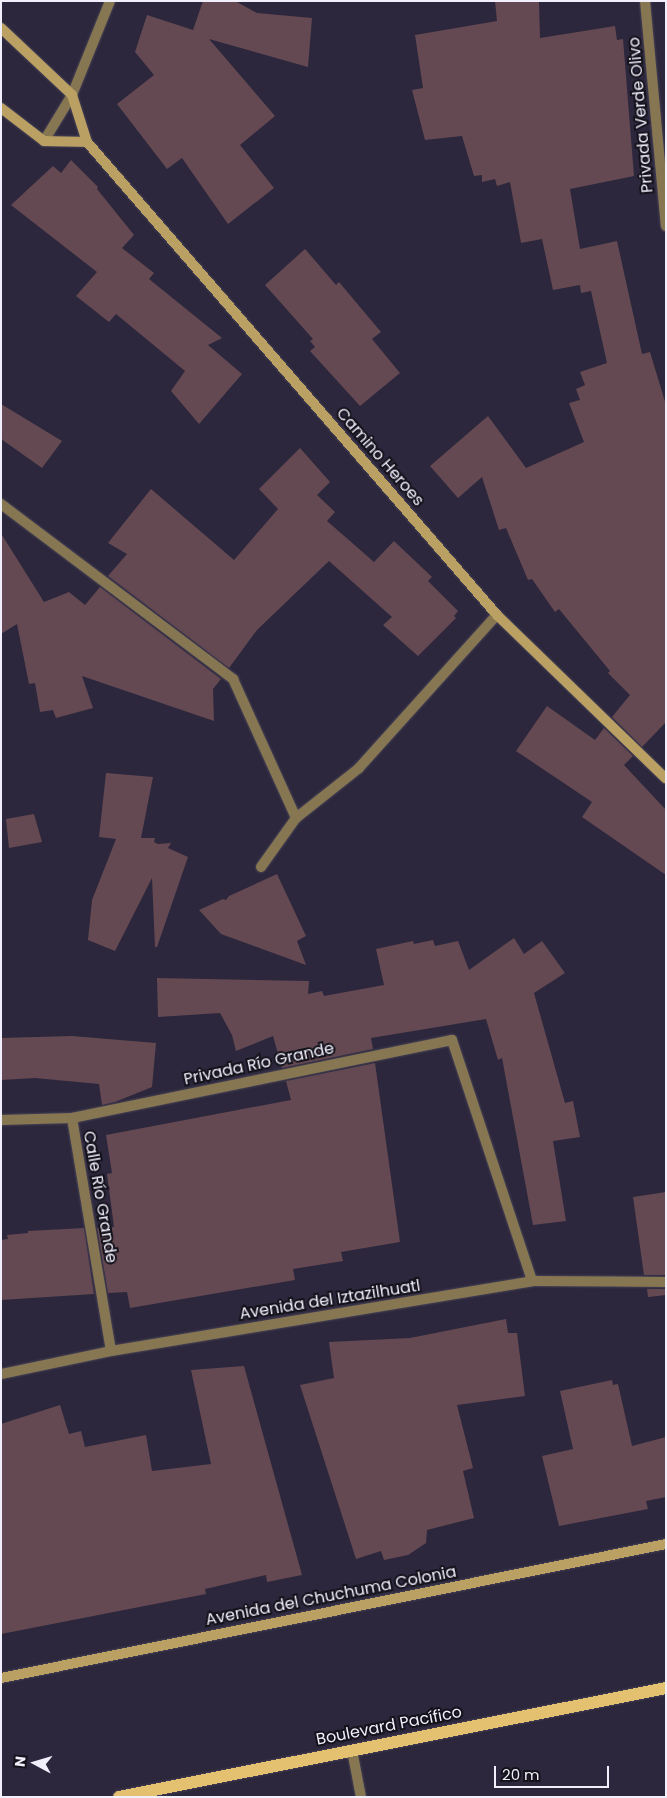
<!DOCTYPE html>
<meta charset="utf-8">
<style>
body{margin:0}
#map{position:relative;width:667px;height:1798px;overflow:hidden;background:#2c273c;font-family:Poppins,sans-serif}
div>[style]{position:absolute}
.building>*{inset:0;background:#644952}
.roads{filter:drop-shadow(0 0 1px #484357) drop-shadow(0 0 1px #484357)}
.lane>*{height:10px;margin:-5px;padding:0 5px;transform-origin:5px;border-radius:5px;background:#867651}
.street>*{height:10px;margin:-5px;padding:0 5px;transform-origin:5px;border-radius:5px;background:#867651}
.secondary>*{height:10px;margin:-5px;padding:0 5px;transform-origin:5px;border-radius:5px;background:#baa063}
.primary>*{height:12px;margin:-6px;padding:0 6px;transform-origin:6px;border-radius:6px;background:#e3c171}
span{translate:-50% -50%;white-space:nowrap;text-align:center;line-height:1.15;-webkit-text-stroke:4px #14121b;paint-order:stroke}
.street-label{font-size:16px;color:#f2effd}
.frame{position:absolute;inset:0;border:2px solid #f2effd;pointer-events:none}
.north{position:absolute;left:10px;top:1738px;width:50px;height:50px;-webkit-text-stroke:4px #14121b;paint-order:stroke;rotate:276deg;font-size:14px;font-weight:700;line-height:20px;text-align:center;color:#f2effd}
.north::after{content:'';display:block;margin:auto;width:18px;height:22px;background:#f2effd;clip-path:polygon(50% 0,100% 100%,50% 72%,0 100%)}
.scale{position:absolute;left:494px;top:1766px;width:115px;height:22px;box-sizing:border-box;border:2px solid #f2effd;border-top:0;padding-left:6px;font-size:15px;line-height:18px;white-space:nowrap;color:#f2effd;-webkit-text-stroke:4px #14121b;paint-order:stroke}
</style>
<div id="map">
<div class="building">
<i style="clip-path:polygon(203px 1px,235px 1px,257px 13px,312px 18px,308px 67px,209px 39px,275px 116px,240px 145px,274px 188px,228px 224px,182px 158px,167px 169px,117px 104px,154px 75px,135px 52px,147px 15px,193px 30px)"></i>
<i style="clip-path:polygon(495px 1px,539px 1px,540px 38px,615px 26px,617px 40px,623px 39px,634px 176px,570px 189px,580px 249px,617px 241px,642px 354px,650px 352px,666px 405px,666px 722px,642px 747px,612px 717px,630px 695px,608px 673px,610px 671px,559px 609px,555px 612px,532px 579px,528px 580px,506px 528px,499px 530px,482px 477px,458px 498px,430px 466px,488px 416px,526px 468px,584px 442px,569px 403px,580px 400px,576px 389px,585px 385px,580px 372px,607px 363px,591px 291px,581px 293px,580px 285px,553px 290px,542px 239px,521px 243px,510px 182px,497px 186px,495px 179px,482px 182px,482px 175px,474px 176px,462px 136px,425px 140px,412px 90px,423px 88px,415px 35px,497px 21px)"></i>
<i style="clip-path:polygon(71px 160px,98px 187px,97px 189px,134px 235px,122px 248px,154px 273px,149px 279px,222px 338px,208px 345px,242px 374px,199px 424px,171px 391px,185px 371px,116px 314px,109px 322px,76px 296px,97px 272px,11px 205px,53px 166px,61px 173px)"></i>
<i style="clip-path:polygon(305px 249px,336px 285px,339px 282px,381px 332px,372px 339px,400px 373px,360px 406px,310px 351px,315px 347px,310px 341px,313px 339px,265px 285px)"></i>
<i style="clip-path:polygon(1px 404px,62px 441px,42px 468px,1px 439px)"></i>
<i style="clip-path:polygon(300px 448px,330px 482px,317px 495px,335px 512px,327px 521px,374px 562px,394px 541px,432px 577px,428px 581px,458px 611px,454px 616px,456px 618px,418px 656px,383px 625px,392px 617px,329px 561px,257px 630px,229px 668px,108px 576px,127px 554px,108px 543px,151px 489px,234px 560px,278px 509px,259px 489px)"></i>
<i style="clip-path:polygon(2px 535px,44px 602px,69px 592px,85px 605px,100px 587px,221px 679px,213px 689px,214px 721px,82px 676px,93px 708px,56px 718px,53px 710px,40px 712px,35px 683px,29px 684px,17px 624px,1px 634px)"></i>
<i style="clip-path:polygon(547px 706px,595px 740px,604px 728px,633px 756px,624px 765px,666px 810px,666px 875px,582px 817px,592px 802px,516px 751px)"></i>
<i style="clip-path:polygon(106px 773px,153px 777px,141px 838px,155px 838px,154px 842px,158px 844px,171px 843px,168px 848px,188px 857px,157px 947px,155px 947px,152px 878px,115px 951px,88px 940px,92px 900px,116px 839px,99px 837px)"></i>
<i style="clip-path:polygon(34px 814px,42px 842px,9px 848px,6px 819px)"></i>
<i style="clip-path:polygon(277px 874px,306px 936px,297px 941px,306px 965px,221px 934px,199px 910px,223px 899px,226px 900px,229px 896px)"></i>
<i style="clip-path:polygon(514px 938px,524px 954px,542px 941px,565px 973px,534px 993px,565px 1103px,573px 1101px,580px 1137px,553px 1141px,566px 1221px,533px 1225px,502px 1058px,498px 1060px,486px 1019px,371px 1038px,373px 1049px,282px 1068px,273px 1036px,236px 1051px,232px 1035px,220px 1013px,158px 1017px,157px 978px,309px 981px,308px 994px,322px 991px,324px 996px,384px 985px,376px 949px,413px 941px,414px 944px,433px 940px,435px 946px,458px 941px,469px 970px)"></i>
<i style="clip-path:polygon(72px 1036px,156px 1043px,152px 1087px,115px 1102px,102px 1105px,99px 1084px,35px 1078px,1px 1080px,1px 1038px)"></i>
<i style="clip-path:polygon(375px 1063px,400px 1242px,341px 1252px,343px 1261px,293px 1269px,295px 1280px,130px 1308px,127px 1292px,108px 1293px,97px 1228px,114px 1227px,107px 1174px,112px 1173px,106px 1135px,291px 1100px,286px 1081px)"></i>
<i style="clip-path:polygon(666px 1192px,666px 1275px,644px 1275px,633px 1197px)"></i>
<i style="clip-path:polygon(84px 1228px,94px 1294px,1px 1300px,1px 1240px,8px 1239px,7px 1235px,28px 1233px,28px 1231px)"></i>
<i style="clip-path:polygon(647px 1289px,666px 1289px,666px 1295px,648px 1297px)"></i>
<i style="clip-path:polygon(506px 1319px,508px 1333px,517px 1333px,525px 1396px,457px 1405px,473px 1468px,463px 1471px,474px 1518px,427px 1530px,426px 1543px,408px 1555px,384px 1560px,381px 1551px,356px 1559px,300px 1385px,334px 1378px,329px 1342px,410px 1338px)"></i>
<i style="clip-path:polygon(244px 1366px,302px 1575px,267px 1582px,266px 1575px,205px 1589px,206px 1594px,1px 1634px,1px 1424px,60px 1405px,69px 1434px,81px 1431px,85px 1447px,146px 1435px,152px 1471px,211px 1464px,191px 1370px)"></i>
<i style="clip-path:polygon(612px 1380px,613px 1385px,618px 1384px,632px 1446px,666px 1437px,666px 1497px,646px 1501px,648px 1509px,559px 1526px,542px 1456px,573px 1449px,560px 1391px)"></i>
</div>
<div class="roads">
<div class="lane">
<i style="left:352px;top:1750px;width:48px;rotate:79.2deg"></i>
</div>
<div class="street">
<i style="left:645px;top:1px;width:226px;rotate:84.7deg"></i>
<i style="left:44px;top:141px;width:54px;rotate:-58.7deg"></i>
<i style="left:72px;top:95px;width:101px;rotate:-68deg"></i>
<i style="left:1px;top:504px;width:291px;rotate:37deg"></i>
<i style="left:233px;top:679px;width:153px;rotate:65.6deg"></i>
<i style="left:261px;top:867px;width:60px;rotate:-54.5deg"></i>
<i style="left:296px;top:818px;width:80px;rotate:-38.4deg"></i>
<i style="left:359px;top:768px;width:206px;rotate:-48deg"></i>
<i style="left:72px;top:1118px;width:236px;rotate:80.5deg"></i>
<i style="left:1px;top:1120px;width:71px;rotate:-1.6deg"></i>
<i style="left:72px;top:1118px;width:388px;rotate:-11.6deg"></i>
<i style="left:452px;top:1040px;width:254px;rotate:71.6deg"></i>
<i style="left:1px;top:1374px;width:112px;rotate:-11.8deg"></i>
<i style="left:111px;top:1351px;width:427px;rotate:-9.4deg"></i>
<i style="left:532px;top:1281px;width:134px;rotate:0.4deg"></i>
</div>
<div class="secondary">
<i style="left:1px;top:28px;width:98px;rotate:43.3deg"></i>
<i style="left:72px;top:95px;width:49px;rotate:72.3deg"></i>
<i style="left:87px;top:142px;width:626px;rotate:49.08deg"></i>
<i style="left:497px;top:615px;width:235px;rotate:44.1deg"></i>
<i style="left:1px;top:108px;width:54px;rotate:37.5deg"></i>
<i style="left:44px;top:141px;width:43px;rotate:1.3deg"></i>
<i style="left:1px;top:1678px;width:678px;rotate:-11.39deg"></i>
</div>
<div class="primary">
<i style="left:119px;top:1797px;width:558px;rotate:-11.27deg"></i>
</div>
</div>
<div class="street-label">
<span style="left:641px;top:115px;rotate:-95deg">Privada Verde Olivo</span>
<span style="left:380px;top:457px;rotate:49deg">Camino Heroes</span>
<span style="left:259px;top:1064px;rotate:-12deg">Privada Río Grande</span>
<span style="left:100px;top:1197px;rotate:80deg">Calle Río Grande</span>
<span style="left:330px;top:1300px;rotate:-9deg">Avenida del Iztazilhuatl</span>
<span style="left:331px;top:1596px;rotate:-11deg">Avenida del Chuchuma Colonia</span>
<span style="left:389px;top:1726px;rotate:-11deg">Boulevard Pacífico</span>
</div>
<div class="frame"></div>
<div class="north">N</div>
<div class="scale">20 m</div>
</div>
